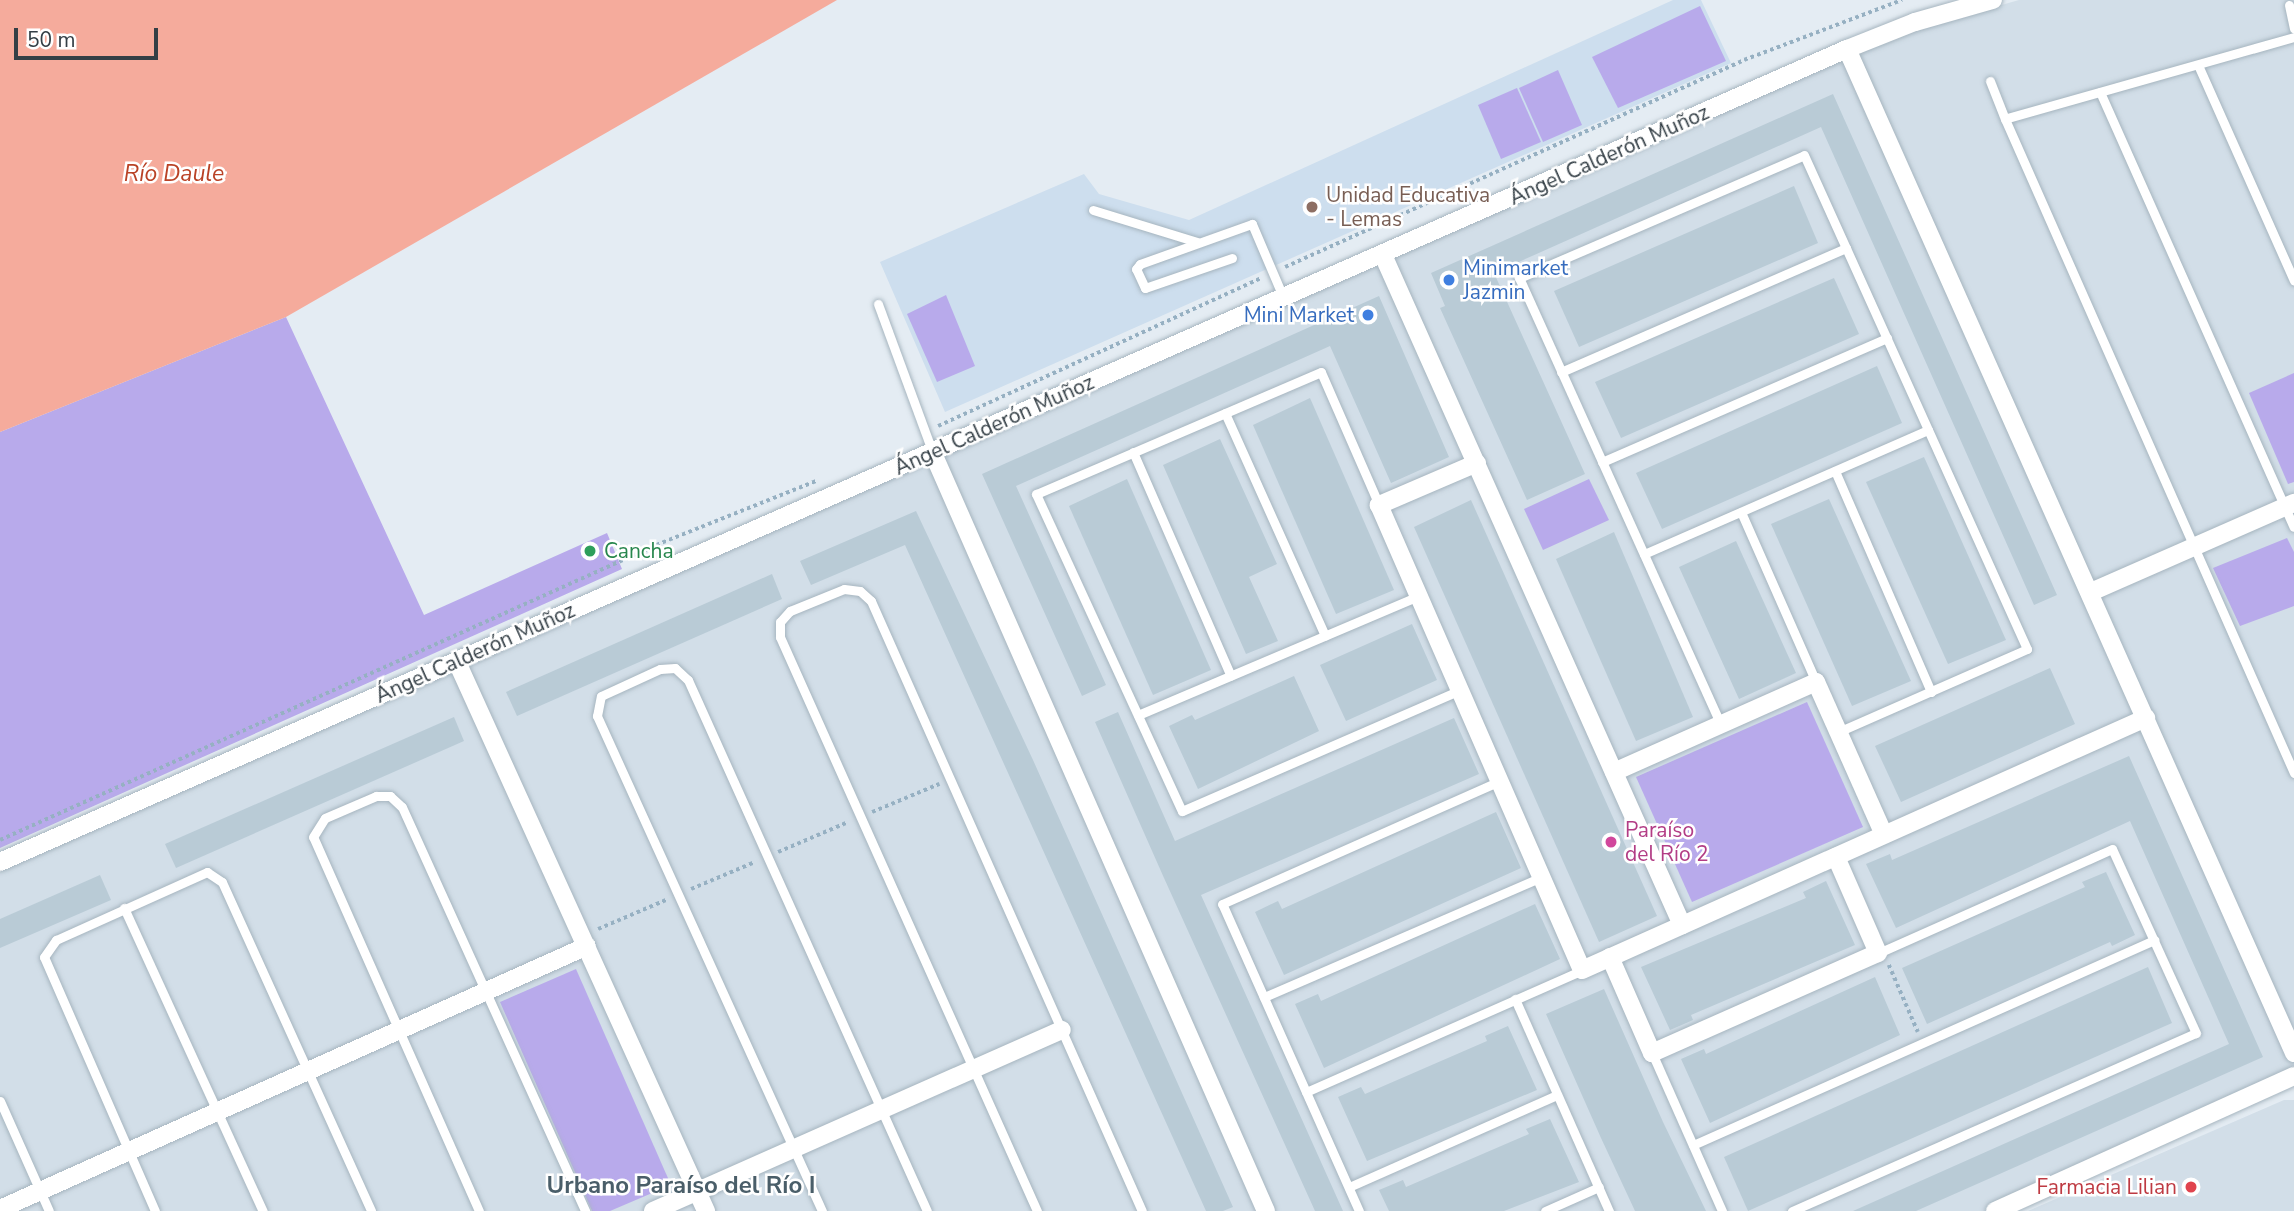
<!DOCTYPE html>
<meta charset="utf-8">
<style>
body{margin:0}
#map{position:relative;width:2294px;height:1211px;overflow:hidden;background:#e4ecf3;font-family:"Nunito Sans",sans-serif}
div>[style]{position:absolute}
.residential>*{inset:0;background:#d2dee8}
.education>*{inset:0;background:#cddeee}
.green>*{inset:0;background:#b8aaeb}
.water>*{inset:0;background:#f5ab9c}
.building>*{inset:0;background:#b9cbd6}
.path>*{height:3.5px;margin-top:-1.75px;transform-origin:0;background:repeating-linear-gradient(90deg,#96b0c2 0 3.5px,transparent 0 7px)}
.roads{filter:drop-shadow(0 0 2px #a6b5bf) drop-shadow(0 0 2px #a6b5bf)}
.lane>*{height:9px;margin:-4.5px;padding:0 4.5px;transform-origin:4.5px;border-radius:4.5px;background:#fff}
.street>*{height:18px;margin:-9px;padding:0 9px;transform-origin:9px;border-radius:9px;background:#fff}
.dots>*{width:19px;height:19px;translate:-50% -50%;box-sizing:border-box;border:4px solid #fff;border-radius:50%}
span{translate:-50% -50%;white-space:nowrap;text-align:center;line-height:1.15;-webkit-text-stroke:5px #fff;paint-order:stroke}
.street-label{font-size:21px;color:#343f46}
.education-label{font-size:21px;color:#785e54}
.left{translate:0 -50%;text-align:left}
.shop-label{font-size:21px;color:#366cbe}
.right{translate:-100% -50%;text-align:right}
.leisure-label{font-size:21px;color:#27864d}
.hotel-label{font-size:21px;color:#b23c85}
.health-label{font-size:21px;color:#be3a42}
.water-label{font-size:23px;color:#b94226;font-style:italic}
.quarter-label{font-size:24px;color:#4a5e69;font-weight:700}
.scale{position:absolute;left:14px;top:28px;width:144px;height:32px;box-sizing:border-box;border:4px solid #343f46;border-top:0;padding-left:9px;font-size:21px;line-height:24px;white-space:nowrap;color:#343f46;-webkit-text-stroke:5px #fff;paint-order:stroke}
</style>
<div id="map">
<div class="residential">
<i style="clip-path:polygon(2019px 0,2294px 0,2294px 1076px,1995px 1211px,0 1211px,0 863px,1847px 49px)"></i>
<i style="clip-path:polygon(2284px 1100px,2294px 1100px,2294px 1211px,2028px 1211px)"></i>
</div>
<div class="education">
<i style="clip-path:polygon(1673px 0,1701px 0,1731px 63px,945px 412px,880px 262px,1084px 174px,1099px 194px,1189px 220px)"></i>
</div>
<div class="green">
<i style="clip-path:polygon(1700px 6px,1726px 61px,1618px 108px,1592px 57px)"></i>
<i style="clip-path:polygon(1558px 70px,1582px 125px,1543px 142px,1519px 88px)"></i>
<i style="clip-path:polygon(1517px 88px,1541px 142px,1501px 159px,1478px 105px)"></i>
<i style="clip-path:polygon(946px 295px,975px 366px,937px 382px,907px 314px)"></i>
<i style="clip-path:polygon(286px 317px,424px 615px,607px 533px,622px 569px,0 848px,0 432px)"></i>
<i style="clip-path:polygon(2294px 373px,2294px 482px,2288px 484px,2249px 393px)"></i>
<i style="clip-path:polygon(1589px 479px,1609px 520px,1543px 550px,1524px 509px)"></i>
<i style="clip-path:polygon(2287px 538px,2294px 552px,2294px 606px,2240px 626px,2213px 568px)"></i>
<i style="clip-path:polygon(1807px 702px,1863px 827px,1692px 902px,1636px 777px)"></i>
<i style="clip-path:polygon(576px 969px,671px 1185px,610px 1211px,592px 1211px,500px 1002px)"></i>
</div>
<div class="water">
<i style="clip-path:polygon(0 0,837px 0,286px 317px,0 432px)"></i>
</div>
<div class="building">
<i style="clip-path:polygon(1833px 94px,2057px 595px,2034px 605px,1821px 127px,1494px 273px,1585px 474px,1527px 500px,1440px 308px,1445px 306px,1431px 273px)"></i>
<i style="clip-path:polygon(1794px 186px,1818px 243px,1579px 347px,1554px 291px)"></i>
<i style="clip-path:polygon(1834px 278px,1859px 334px,1621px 438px,1595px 382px)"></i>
<i style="clip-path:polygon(1379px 296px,1449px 457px,1391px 483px,1330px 346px,1016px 486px,1106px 685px,1082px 696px,982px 474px)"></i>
<i style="clip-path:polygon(1877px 366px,1902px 423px,1662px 529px,1636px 473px)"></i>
<i style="clip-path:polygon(1310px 398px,1394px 590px,1336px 614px,1253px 425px)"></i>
<i style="clip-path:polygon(1220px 439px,1277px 564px,1249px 577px,1278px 641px,1246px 654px,1163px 465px)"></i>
<i style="clip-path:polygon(1924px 457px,2006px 640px,1948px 664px,1866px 482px)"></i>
<i style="clip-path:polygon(1127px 479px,1211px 670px,1153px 695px,1069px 506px)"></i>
<i style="clip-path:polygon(1829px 499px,1911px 681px,1852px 706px,1771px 524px)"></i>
<i style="clip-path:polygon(1471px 500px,1657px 916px,1599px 942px,1414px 527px)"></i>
<i style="clip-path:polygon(916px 511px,1033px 760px,1233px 1207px,1223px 1211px,1206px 1211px,905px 545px,811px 585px,800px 561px)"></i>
<i style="clip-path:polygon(1614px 532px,1693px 717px,1636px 741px,1556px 559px)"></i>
<i style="clip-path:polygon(1736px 541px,1796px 673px,1739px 699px,1679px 567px)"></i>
<i style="clip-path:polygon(772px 574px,782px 599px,517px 716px,506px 692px)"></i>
<i style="clip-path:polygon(1412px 624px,1437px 680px,1346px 721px,1320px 665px)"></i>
<i style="clip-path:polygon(2050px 668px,2075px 724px,1901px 802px,1875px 746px)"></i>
<i style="clip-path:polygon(1294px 676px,1319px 731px,1198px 789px,1169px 726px,1192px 715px,1195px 720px)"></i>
<i style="clip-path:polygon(1118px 712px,1175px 841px,1454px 718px,1479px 774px,1201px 895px,1343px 1211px,1315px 1211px,1164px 878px,1095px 722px)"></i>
<i style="clip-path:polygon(454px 717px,464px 741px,176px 868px,165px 844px)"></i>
<i style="clip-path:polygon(2129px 756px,2263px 1057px,1916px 1211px,1853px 1211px,2229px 1044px,2130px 821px,1896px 928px,1866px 864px,1890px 854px,1892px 860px)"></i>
<i style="clip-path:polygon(1496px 812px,1521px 868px,1284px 975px,1255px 912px,1278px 901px,1282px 909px)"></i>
<i style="clip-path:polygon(2106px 872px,2135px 935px,2112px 946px,2110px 942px,1927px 1024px,1902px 968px,2085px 887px,2082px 882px)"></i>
<i style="clip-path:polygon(100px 875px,111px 900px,0 948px,0 919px)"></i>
<i style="clip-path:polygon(1826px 881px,1855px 945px,1691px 1015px,1693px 1020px,1670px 1030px,1641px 967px,1806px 898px,1803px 892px)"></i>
<i style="clip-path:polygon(1535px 904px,1560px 959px,1324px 1068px,1295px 1004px,1318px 994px,1321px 1001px)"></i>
<i style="clip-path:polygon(2148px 967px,2172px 1023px,1748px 1211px,1724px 1157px)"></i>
<i style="clip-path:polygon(1875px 977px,1900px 1035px,1710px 1123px,1681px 1059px,1704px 1049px,1706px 1054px)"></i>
<i style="clip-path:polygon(1604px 989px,1663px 1122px,1706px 1211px,1635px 1211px,1601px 1138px,1546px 1014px)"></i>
<i style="clip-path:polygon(1508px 1026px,1537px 1090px,1367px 1161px,1338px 1097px,1361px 1087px,1365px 1094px,1487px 1041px,1485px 1036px)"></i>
<i style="clip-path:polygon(1550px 1119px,1579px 1182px,1504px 1211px,1389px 1211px,1379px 1190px,1403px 1180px,1406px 1187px,1529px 1134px,1526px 1129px)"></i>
</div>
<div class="path">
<i style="left:1285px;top:267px;width:504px;rotate:-24.27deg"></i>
<i style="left:1744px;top:60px;width:169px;rotate:-20.8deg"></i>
<i style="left:938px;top:426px;width:356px;rotate:-24.6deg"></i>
<i style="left:872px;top:812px;width:73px;rotate:-22.7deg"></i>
<i style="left:0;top:840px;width:719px;rotate:-24.21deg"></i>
<i style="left:656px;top:545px;width:172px;rotate:-21.8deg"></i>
<i style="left:778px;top:852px;width:76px;rotate:-23.2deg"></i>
<i style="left:691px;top:889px;width:69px;rotate:-22.9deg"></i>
<i style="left:598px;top:929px;width:76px;rotate:-23.2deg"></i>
<i style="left:1889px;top:965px;width:73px;rotate:66.6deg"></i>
</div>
<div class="roads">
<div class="lane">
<i style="left:2289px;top:5px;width:24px;rotate:78deg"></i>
<i style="left:2294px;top:37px;width:300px;rotate:164.2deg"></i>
<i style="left:2005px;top:119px;width:715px;rotate:66.16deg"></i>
<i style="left:2198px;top:65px;width:236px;rotate:66deg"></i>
<i style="left:1990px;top:81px;width:41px;rotate:68.5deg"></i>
<i style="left:2100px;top:92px;width:476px;rotate:66deg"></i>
<i style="left:1093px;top:210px;width:109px;rotate:17.1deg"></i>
<i style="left:1232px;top:258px;width:92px;rotate:161deg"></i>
<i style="left:1145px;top:288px;width:21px;rotate:-115deg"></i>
<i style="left:1136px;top:269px;width:6px;rotate:-51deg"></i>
<i style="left:1140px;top:264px;width:119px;rotate:-19.7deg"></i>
<i style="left:1252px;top:224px;width:82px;rotate:66.9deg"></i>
<i style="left:878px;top:304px;width:157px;rotate:69.8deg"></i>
<i style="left:1561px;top:372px;width:311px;rotate:-23.5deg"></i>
<i style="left:1225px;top:413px;width:244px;rotate:65.8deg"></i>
<i style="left:1133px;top:452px;width:244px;rotate:66.4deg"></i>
<i style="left:1602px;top:462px;width:311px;rotate:-23.5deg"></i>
<i style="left:1835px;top:471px;width:241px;rotate:66.5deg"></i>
<i style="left:1379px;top:505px;width:145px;rotate:-113.6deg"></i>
<i style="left:1321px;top:372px;width:310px;rotate:156.8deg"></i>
<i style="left:1036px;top:494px;width:349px;rotate:65.3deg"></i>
<i style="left:1182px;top:811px;width:303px;rotate:-23.5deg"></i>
<i style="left:1741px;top:512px;width:186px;rotate:66.2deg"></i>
<i style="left:1644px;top:554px;width:310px;rotate:-23.6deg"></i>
<i style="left:1138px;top:715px;width:305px;rotate:-23deg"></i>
<i style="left:1721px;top:725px;width:491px;rotate:-114.3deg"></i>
<i style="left:1519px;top:278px;width:310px;rotate:-23.3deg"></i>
<i style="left:1804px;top:155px;width:542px;rotate:65.7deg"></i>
<i style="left:2027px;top:649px;width:206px;rotate:156.3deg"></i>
<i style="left:124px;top:908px;width:333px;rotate:65.4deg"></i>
<i style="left:1264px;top:997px;width:302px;rotate:-23.4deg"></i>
<i style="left:1515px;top:999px;width:232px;rotate:66.1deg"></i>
<i style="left:1652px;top:1053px;width:173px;rotate:66.1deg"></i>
<i style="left:1306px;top:1092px;width:302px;rotate:-23.8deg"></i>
<i style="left:0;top:1101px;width:120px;rotate:66deg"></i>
<i style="left:1693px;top:1145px;width:505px;rotate:-23.97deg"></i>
<i style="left:1349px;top:1187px;width:227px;rotate:-23.9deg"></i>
<i style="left:155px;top:1211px;width:277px;rotate:-113.6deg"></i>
<i style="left:44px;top:957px;width:21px;rotate:-55deg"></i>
<i style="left:56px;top:940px;width:166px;rotate:-24.2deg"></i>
<i style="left:207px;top:872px;width:18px;rotate:34deg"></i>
<i style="left:222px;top:882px;width:361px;rotate:65.6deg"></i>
<i style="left:479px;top:1211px;width:409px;rotate:-113.9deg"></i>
<i style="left:313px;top:837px;width:22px;rotate:-58deg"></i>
<i style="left:325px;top:818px;width:56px;rotate:-23.3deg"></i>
<i style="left:376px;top:796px;width:14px"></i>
<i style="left:390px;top:796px;width:16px;rotate:43deg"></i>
<i style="left:402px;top:807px;width:444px;rotate:65.6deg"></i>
<i style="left:822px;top:1211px;width:544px;rotate:-114.44deg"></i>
<i style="left:597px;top:716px;width:20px;rotate:-79deg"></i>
<i style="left:601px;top:696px;width:65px;rotate:-24.6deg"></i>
<i style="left:660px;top:669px;width:15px;rotate:-4deg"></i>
<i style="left:675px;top:668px;width:18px;rotate:43deg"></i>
<i style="left:688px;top:680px;width:582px;rotate:65.77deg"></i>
<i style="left:1037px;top:1211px;width:629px;rotate:-114.12deg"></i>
<i style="left:780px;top:637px;width:15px;rotate:-90deg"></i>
<i style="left:780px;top:622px;width:15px;rotate:-48deg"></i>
<i style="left:790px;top:611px;width:58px;rotate:-22.2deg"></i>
<i style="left:844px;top:589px;width:16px;rotate:7deg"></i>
<i style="left:860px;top:591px;width:15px;rotate:42deg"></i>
<i style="left:871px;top:601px;width:667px;rotate:66.05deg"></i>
<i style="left:1359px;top:1211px;width:336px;rotate:-114deg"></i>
<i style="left:1222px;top:904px;width:304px;rotate:-23.9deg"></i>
<i style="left:1545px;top:1211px;width:59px;rotate:-24deg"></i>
<i style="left:1792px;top:1211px;width:441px;rotate:-23.8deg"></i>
<i style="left:2196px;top:1033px;width:202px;rotate:-114.5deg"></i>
<i style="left:2112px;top:849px;width:256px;rotate:156deg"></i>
</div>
<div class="street">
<i style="left:1847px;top:49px;width:1099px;rotate:66deg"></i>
<i style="left:1383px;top:255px;width:734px;rotate:65.95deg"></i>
<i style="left:932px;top:451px;width:830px;rotate:66.28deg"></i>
<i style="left:1477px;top:463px;width:107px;rotate:156.8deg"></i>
<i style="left:1379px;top:505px;width:507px;rotate:66.42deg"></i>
<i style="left:1582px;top:970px;width:618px;rotate:-24.08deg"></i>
<i style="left:2091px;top:592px;width:222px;rotate:-23.7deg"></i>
<i style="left:457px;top:662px;width:603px;rotate:65.6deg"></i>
<i style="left:1614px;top:772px;width:221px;rotate:-24deg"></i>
<i style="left:1816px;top:682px;width:167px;rotate:66deg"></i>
<i style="left:0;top:862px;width:2018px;rotate:-23.76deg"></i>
<i style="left:1847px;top:49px;width:73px;rotate:-21.7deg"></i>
<i style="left:1915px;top:22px;width:81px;rotate:-15.8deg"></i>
<i style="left:1610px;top:957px;width:105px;rotate:66.4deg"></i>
<i style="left:1652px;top:1053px;width:247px;rotate:-23.9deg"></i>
<i style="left:1878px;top:953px;width:105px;rotate:-113.6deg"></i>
<i style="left:0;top:1209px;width:643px;rotate:-24.13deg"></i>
<i style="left:653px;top:1211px;width:447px;rotate:-23.9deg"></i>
<i style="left:1995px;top:1211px;width:328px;rotate:-24.3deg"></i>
</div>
</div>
<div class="dots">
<i style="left:1312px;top:207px;background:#8d6e63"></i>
<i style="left:1449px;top:280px;background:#3f7fe0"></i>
<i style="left:1368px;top:315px;background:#3f7fe0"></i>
<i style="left:590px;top:551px;background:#2e9e5b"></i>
<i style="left:1611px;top:842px;background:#d1479c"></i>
<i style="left:2191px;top:1187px;background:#e0444e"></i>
</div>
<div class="street-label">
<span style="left:1609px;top:155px;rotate:-24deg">Ángel Calderón Muñoz</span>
<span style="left:994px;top:425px;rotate:-24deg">Ángel Calderón Muñoz</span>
<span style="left:475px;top:653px;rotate:-24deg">Ángel Calderón Muñoz</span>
</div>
<div class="education-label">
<span class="left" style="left:1326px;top:207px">Unidad Educativa<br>- Lemas</span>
</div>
<div class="shop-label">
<span class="left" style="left:1463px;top:280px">Minimarket<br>Jazmin</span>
<span class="right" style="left:1354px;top:315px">Mini Market</span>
</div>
<div class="leisure-label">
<span class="left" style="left:604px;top:551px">Cancha</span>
</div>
<div class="hotel-label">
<span class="left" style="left:1625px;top:842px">Paraíso<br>del Río 2</span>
</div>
<div class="health-label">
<span class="right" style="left:2177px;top:1187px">Farmacia Lilian</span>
</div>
<div class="water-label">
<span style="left:174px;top:174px">Río Daule</span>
</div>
<div class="quarter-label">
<span style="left:681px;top:1186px">Urbano Paraíso del Río I</span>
</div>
<div class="scale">50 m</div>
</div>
